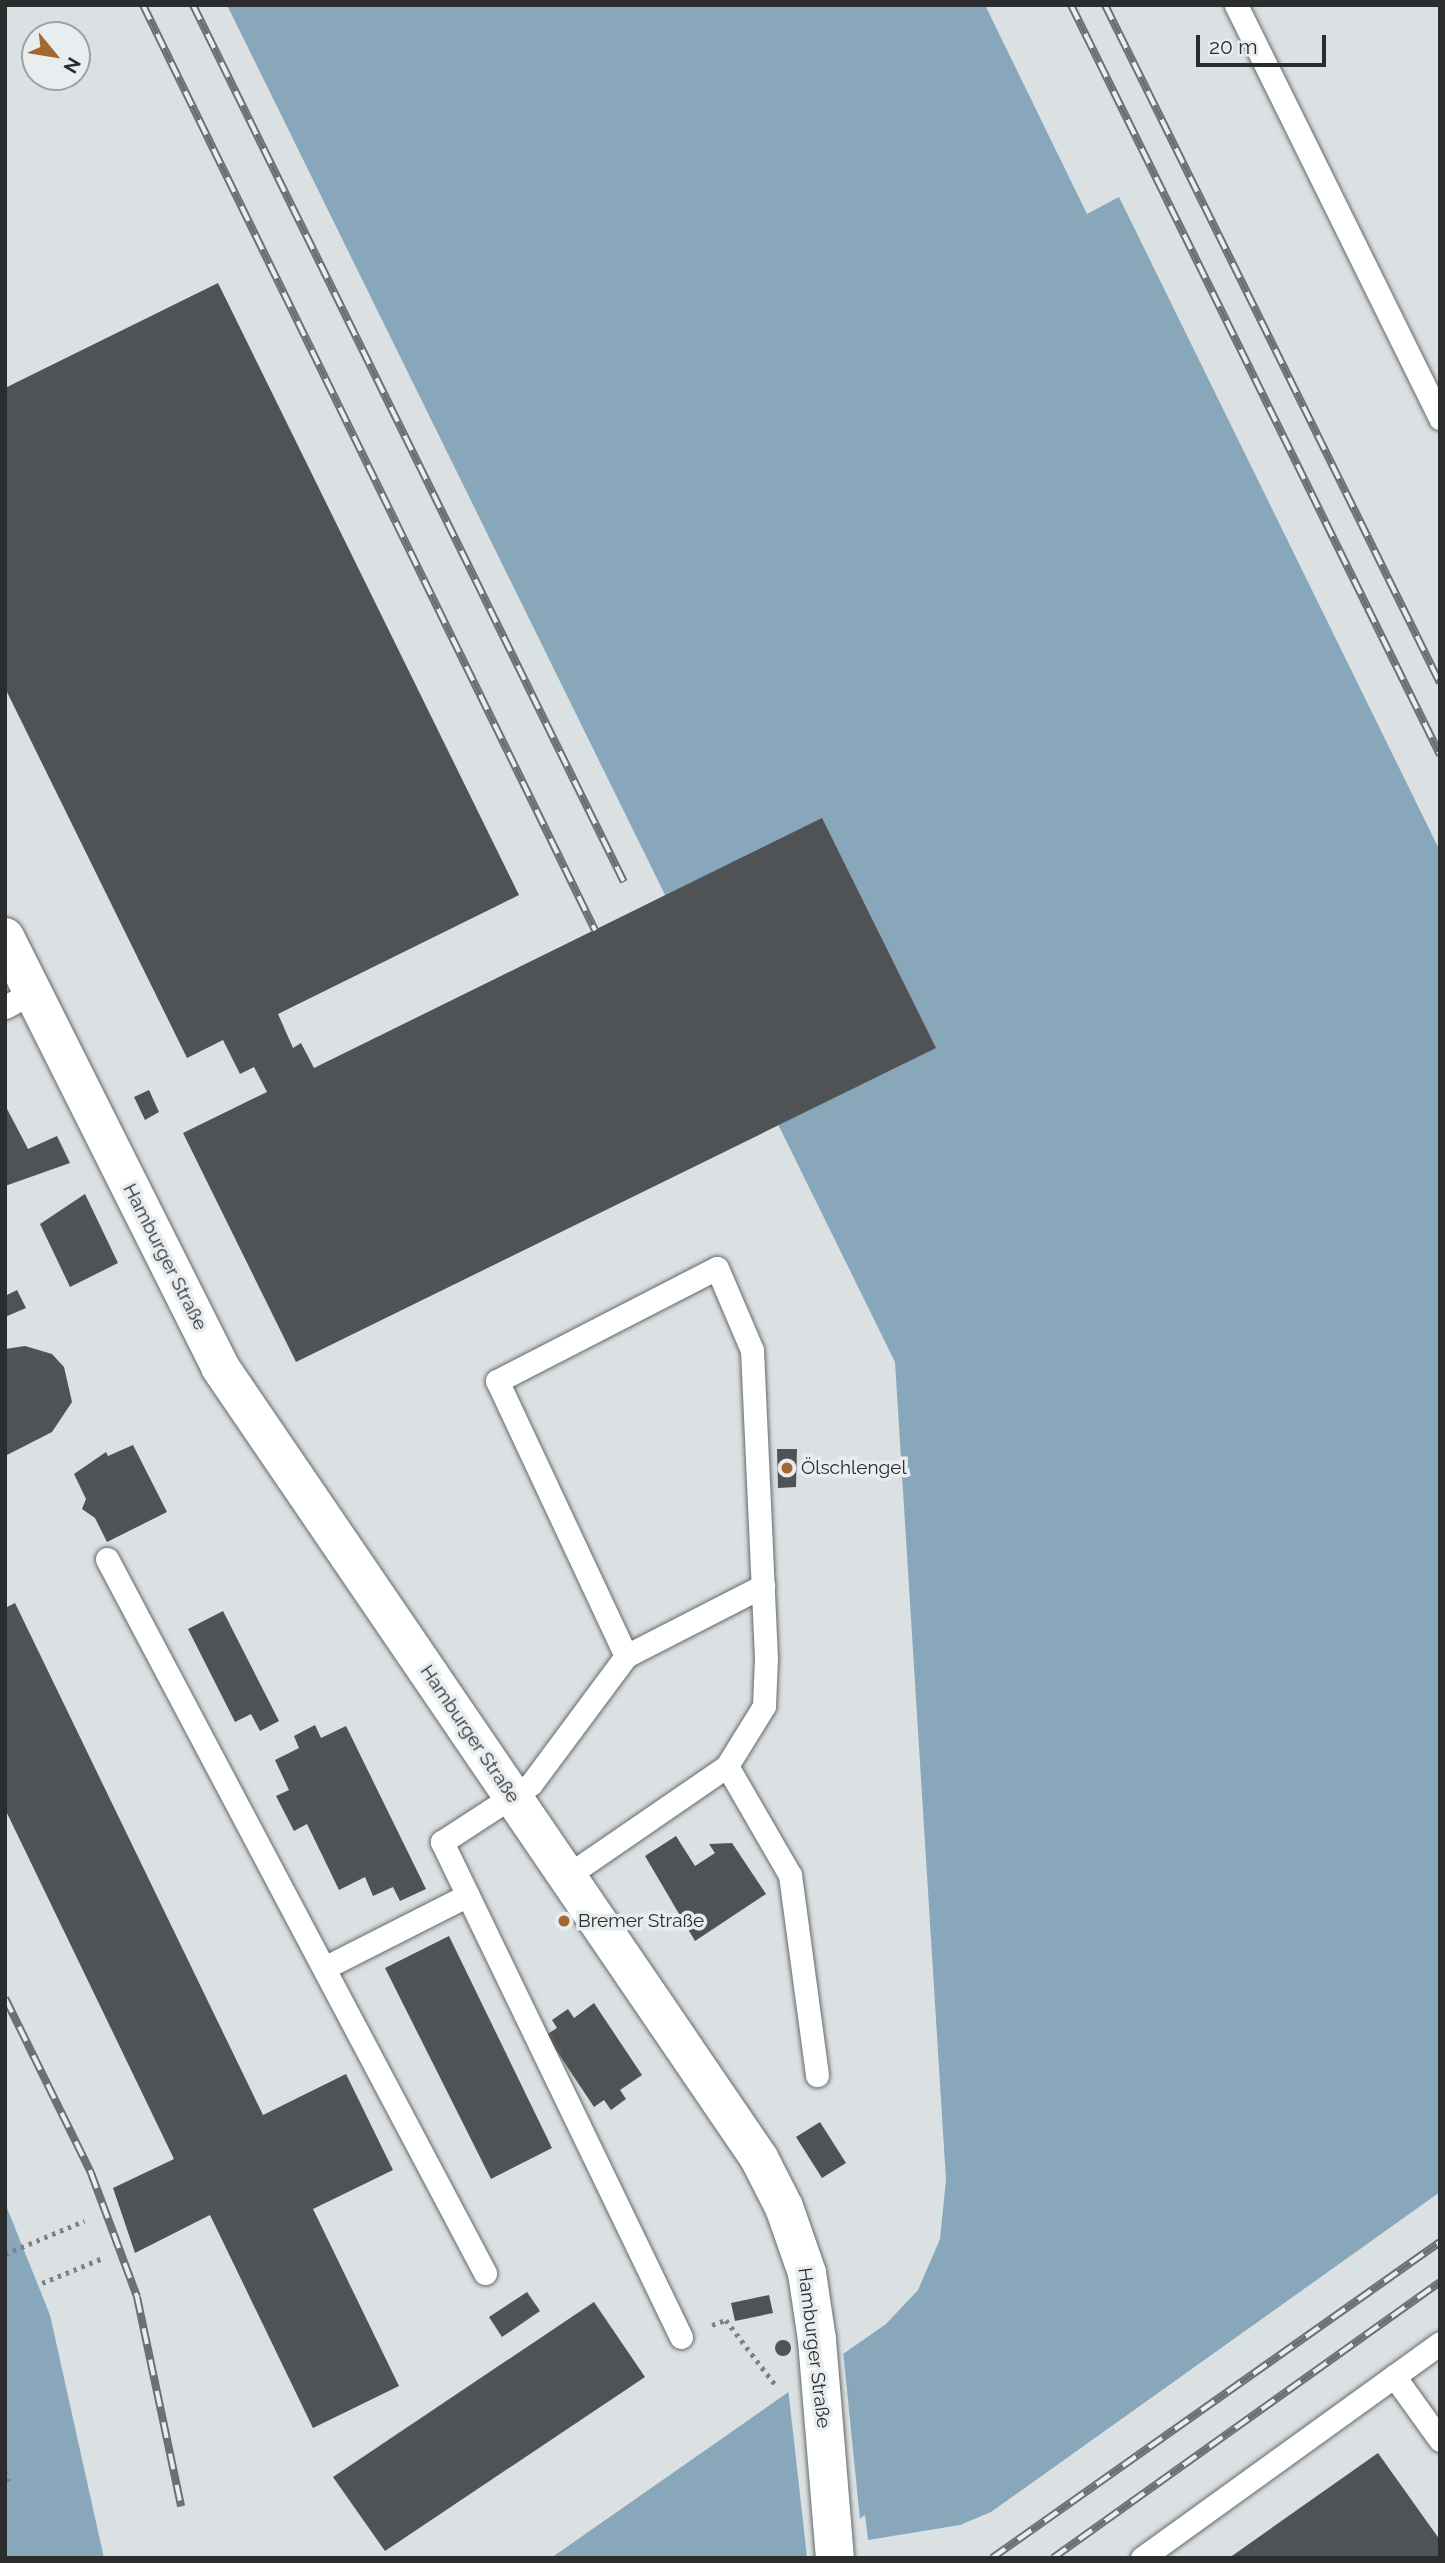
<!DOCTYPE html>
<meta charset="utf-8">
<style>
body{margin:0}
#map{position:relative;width:1445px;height:2563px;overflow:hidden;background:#dbe0e2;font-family:Raleway,sans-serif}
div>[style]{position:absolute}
.water>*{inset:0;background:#88a7bb}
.pier>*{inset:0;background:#dbe0e2}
.building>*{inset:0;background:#505355}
.round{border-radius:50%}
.path>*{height:4.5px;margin-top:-2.25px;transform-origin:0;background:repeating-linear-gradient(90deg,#7e8283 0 3.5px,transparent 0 8.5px)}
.roads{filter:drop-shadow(0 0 2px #65696b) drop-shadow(0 0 2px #65696b)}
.service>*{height:23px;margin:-11.5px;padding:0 11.5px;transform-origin:11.5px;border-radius:11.5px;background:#fff}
.minor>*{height:38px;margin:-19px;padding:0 19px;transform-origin:19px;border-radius:19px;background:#fff}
.rail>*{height:8px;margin-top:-4px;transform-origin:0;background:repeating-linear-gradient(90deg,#e8edf0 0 16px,#6d7072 0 32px);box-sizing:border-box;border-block:2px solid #6d7072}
.dots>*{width:19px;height:19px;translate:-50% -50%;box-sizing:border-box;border:4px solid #e8edf0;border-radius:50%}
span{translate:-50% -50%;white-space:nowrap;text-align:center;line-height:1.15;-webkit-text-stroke:7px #e8edf0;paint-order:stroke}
.street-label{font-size:19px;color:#2a2c2d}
.poi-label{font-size:19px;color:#2a2c2d}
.left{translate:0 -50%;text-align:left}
.frame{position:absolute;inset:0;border:7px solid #2a2c2d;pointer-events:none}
.north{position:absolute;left:21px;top:21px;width:70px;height:70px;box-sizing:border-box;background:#e8edf0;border:2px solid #9ca0a2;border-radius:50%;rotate:120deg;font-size:19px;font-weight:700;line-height:28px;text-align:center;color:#2a2c2d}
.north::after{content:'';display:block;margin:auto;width:24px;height:32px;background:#a66630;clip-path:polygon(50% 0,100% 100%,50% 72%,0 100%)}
.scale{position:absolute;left:1196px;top:35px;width:130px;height:32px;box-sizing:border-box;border:4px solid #2a2c2d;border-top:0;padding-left:9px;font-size:21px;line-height:24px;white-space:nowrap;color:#2a2c2d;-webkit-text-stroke:5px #e8edf0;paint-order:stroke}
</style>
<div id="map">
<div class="water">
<i style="clip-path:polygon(227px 5px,985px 5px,1087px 214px,1119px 197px,1440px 851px,1440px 2192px,991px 2512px,960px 2525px,868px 2540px,865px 2515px,803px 2558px,551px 2558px,886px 2324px,918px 2290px,940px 2239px,946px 2180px,895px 1362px)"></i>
<i style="clip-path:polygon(5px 2203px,50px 2315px,104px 2558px,5px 2558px)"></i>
</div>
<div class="pier">
<i style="clip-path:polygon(843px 2350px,860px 2520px,807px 2557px,788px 2388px)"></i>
</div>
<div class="building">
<i style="clip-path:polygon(218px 283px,519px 895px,278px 1014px,293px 1048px,301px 1043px,314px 1068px,822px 818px,936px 1048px,296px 1362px,183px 1133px,267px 1092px,254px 1067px,240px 1074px,223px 1040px,187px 1058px,5px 688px,5px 388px)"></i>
<i style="clip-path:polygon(149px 1090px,159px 1112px,145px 1120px,134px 1097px)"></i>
<i style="clip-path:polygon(5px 1105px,28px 1149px,57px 1136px,70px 1163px,5px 1186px)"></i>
<i style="clip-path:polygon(85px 1194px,118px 1263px,70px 1287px,40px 1224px)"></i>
<i style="clip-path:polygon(17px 1290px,26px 1308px,5px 1317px,5px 1296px)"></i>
<i style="clip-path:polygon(25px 1346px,52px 1354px,64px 1367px,72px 1402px,52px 1432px,5px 1456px,5px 1349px)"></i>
<i style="clip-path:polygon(133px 1445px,167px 1512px,107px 1542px,95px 1518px,82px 1509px,86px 1499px,74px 1474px,106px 1452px,108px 1456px)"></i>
<i style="clip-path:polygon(777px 1449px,797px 1449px,796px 1487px,778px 1488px)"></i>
<i style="clip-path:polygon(15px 1603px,263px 2115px,346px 2074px,393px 2170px,313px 2209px,399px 2386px,313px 2428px,210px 2215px,135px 2253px,113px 2188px,174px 2159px,5px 1809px,5px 1608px)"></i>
<i style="clip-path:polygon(223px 1611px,279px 1721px,260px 1731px,251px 1714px,235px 1722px,188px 1629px)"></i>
<i style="clip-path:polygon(315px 1725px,321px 1738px,346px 1726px,426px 1889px,400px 1901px,393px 1887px,373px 1896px,365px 1877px,339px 1890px,307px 1824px,294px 1831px,276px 1796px,289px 1790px,275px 1760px,299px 1748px,294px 1736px)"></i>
<i style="clip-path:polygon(676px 1836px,695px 1866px,715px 1853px,709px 1844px,732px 1843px,766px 1894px,695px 1941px,645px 1856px)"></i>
<i style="clip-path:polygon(449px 1936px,552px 2148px,491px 2179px,385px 1968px)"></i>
<i style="clip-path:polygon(594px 2003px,642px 2075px,620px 2090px,626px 2099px,611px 2110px,604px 2100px,594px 2107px,546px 2035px,557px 2028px,552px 2020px,568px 2009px,574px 2018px)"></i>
<i style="clip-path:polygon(820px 2122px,846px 2163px,822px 2178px,796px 2137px)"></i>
<i style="clip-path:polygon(527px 2292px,540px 2311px,502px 2337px,489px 2317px)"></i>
<i style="clip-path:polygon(769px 2295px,773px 2313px,735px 2321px,731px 2303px)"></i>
<i style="clip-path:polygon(594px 2302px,645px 2377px,385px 2551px,333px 2477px)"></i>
<i class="round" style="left:775px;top:2340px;width:16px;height:16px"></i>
<i style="clip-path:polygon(1378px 2453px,1440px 2540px,1440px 2558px,1229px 2558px)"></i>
</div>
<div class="path">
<i style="left:5px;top:2254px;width:86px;rotate:-22.7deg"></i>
<i style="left:42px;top:2283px;width:68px;rotate:-22.4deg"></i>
<i style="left:712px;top:2325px;width:15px;rotate:-20deg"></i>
<i style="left:726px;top:2320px;width:84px;rotate:52.7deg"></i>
<i style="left:5px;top:2471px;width:11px;rotate:68deg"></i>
</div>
<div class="roads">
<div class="service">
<i style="left:1236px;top:5px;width:461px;rotate:63.7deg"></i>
<i style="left:5px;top:1007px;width:32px;rotate:-28deg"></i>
<i style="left:107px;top:1559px;width:808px;rotate:62.1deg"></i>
<i style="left:626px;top:1656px;width:154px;rotate:-27.1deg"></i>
<i style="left:567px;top:1876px;width:194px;rotate:-34.5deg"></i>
<i style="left:727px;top:1766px;width:126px;rotate:60deg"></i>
<i style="left:790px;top:1875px;width:202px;rotate:82.3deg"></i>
<i style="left:324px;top:1968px;width:161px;rotate:-26.9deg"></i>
<i style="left:681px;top:2337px;width:550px;rotate:-115.77deg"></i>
<i style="left:442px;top:1842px;width:106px;rotate:-33.1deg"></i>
<i style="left:531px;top:1784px;width:159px;rotate:-53.4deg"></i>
<i style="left:626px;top:1656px;width:304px;rotate:-115.1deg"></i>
<i style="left:497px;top:1381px;width:247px;rotate:-27.2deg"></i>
<i style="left:717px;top:1268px;width:89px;rotate:66.9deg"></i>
<i style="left:752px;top:1350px;width:308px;rotate:87.4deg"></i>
<i style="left:766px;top:1658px;width:48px;rotate:92.4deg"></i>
<i style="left:764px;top:1706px;width:70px;rotate:121.7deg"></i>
<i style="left:1394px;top:2376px;width:79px;rotate:54.3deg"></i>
<i style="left:1142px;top:2558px;width:367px;rotate:-35.8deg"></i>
</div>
<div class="minor">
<i style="left:5px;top:937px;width:481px;rotate:63.4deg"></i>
<i style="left:220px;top:1367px;width:957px;rotate:55.73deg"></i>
<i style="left:759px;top:2158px;width:55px;rotate:63deg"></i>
<i style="left:784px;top:2207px;width:70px;rotate:70.8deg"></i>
<i style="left:807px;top:2273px;width:68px;rotate:81.5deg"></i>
<i style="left:817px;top:2340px;width:219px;rotate:85.3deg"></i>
</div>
</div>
<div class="rail">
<i style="left:143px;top:5px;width:1030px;rotate:63.96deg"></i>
<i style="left:193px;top:5px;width:977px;rotate:63.83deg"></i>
<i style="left:1071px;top:5px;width:836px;rotate:63.8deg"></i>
<i style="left:1105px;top:5px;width:756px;rotate:63.71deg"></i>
<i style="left:5px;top:1998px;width:195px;rotate:63.8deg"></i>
<i style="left:91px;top:2173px;width:132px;rotate:69.6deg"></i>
<i style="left:137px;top:2297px;width:214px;rotate:78.1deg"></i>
<i style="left:992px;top:2558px;width:548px;rotate:-35.2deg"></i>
<i style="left:1053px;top:2558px;width:475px;rotate:-35.5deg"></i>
</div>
<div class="dots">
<i style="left:787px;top:1468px;background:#a66630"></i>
<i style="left:564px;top:1921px;background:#a66630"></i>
</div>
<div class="street-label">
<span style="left:165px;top:1257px;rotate:63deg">Hamburger Straße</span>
<span style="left:470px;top:1734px;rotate:56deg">Hamburger Straße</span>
<span style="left:814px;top:2348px;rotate:83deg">Hamburger Straße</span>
</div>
<div class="poi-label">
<span class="left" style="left:801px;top:1468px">Ölschlengel</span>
<span class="left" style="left:578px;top:1921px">Bremer Straße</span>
</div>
<div class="frame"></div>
<div class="north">N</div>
<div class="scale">20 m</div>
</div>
